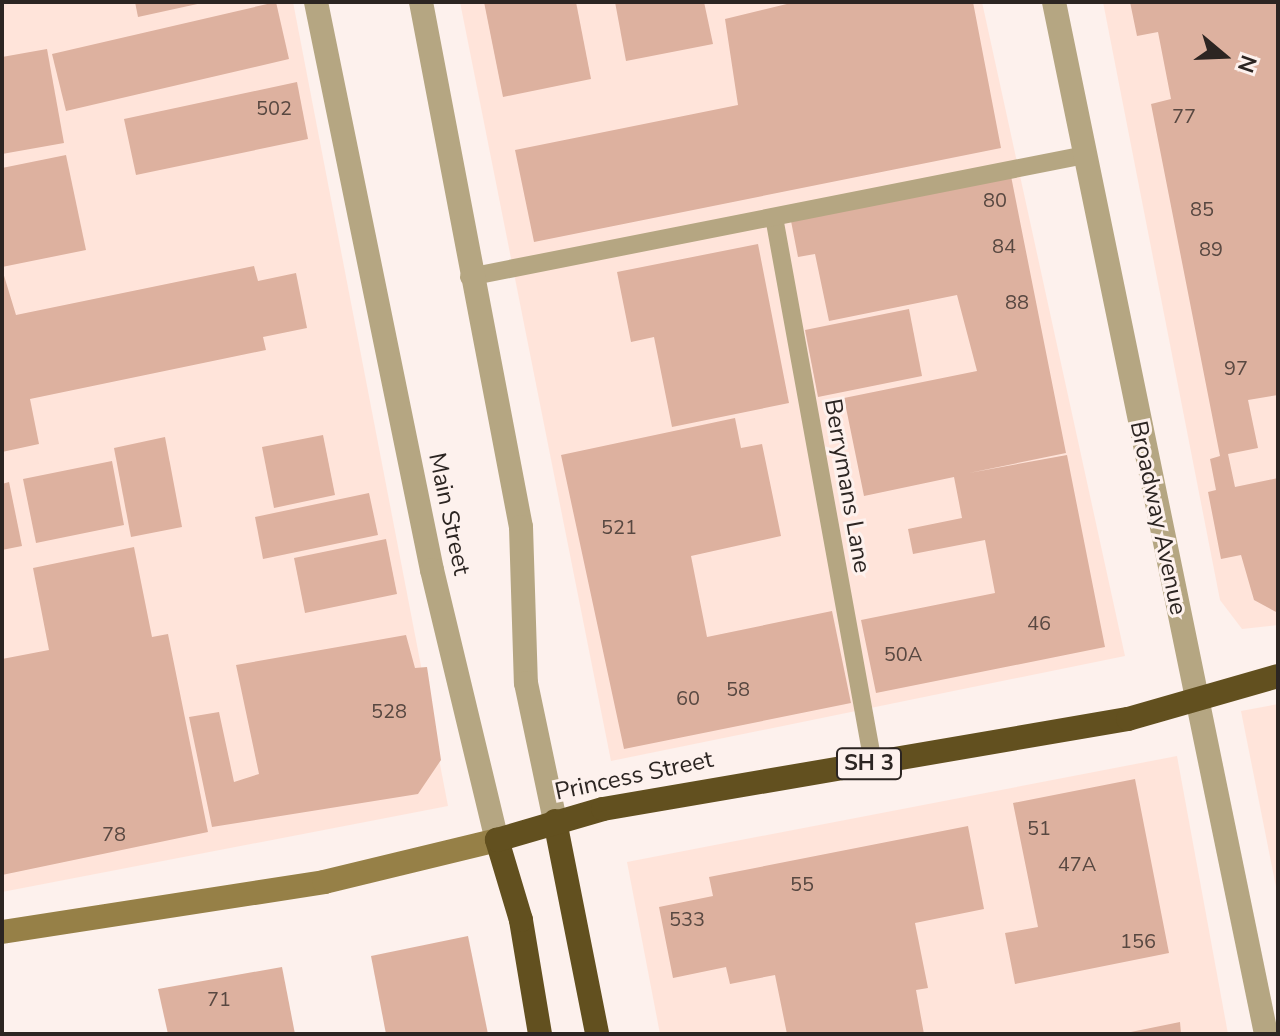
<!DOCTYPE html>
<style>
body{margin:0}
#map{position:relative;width:1280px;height:1036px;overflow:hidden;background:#fdf1ed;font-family:"Nunito Sans",sans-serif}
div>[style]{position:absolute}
.built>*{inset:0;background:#ffe4da}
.building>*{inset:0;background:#ddb19f}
.lane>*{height:18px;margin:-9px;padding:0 9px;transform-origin:9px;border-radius:9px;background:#b5a682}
.street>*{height:24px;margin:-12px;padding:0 12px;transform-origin:12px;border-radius:12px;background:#b5a682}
.secondary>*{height:24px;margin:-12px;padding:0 12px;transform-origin:12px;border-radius:12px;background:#968047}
.highway>*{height:24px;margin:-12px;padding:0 12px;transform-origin:12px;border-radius:12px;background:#62501f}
span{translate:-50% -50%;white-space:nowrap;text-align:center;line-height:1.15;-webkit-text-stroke:6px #fdf1ed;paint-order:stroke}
.number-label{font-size:20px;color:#584841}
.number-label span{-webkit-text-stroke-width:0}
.shield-label span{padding:2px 6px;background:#fdf1ed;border:2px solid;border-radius:6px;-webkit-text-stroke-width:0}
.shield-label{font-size:22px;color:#2c2522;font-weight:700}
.street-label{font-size:24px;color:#2c2522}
.frame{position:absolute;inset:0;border:4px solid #2c2522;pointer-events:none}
.north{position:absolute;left:1184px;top:16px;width:80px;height:80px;-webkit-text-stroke:6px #fdf1ed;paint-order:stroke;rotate:109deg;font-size:22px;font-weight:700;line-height:32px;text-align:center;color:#2c2522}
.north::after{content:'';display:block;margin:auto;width:28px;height:36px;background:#2c2522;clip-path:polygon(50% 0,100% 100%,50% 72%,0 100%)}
</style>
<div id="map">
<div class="built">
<i style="clip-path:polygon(2px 2px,293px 2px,448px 806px,2px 892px)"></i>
<i style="clip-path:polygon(460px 2px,982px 2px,1125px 656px,611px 761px)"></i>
<i style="clip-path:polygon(1103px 2px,1278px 2px,1278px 625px,1242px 629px,1220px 600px)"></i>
<i style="clip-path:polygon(1278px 704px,1278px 897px,1241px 711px)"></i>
<i style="clip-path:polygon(1177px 756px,1228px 1034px,660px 1034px,627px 862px)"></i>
</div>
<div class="building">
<i style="clip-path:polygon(135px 2px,202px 2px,202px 3px,138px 17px)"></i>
<i style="clip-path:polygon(276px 2px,289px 59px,66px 111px,52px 54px)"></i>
<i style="clip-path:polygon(484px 2px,576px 2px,591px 79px,503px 97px)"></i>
<i style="clip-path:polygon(615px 2px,704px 2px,713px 44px,626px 61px)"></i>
<i style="clip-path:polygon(795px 2px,973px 2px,1001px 148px,534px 242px,515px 150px,738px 105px,725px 19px)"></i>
<i style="clip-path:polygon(1130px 2px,1278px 2px,1278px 395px,1248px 400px,1258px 448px,1228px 454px,1235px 487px,1278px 478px,1278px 613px,1254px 600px,1241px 555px,1221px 559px,1208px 492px,1216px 490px,1210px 459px,1220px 456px,1151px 104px,1171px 99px,1158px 32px,1137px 36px)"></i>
<i style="clip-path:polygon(47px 49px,64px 143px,2px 154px,2px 57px)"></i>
<i style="clip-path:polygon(297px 82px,308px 139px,136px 175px,124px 119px)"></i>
<i style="clip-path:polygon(66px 155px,86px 250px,2px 267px,2px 168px)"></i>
<i style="clip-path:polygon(1011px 176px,1066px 453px,969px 473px,1067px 455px,1105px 647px,876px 693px,861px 620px,995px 593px,985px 540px,913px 554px,908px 529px,962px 518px,954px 477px,864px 496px,844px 398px,977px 371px,957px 295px,829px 321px,815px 254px,798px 257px,791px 221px)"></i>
<i style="clip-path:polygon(758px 244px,789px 403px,672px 427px,654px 337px,631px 342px,617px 272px)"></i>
<i style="clip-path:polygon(254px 266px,258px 281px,296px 273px,307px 328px,263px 337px,266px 350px,30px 399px,39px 444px,2px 452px,2px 269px,16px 315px)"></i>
<i style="clip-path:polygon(909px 309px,922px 376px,818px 397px,805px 330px)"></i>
<i style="clip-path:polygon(735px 418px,741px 448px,762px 444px,781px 536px,691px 556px,707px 637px,832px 611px,851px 703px,624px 749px,561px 455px)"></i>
<i style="clip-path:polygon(323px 435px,335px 495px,274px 508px,262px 447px)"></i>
<i style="clip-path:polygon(165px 437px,182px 527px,131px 537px,114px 448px)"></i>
<i style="clip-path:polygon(112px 461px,124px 525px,36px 543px,23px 479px)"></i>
<i style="clip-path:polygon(9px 482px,22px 546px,2px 550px,2px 484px)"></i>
<i style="clip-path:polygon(369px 493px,378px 535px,263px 559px,255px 517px)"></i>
<i style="clip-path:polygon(386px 539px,397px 594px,305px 613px,294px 558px)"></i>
<i style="clip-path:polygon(134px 547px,152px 637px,168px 634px,208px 832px,2px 875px,2px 659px,49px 650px,33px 568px)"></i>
<i style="clip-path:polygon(406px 635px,415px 668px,427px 667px,441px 760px,418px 794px,212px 827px,189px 717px,219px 712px,234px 782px,259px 774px,236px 665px)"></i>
<i style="clip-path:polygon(1135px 779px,1169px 953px,1015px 984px,1005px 933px,1038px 927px,1013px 803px)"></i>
<i style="clip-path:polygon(968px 826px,984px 909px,915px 923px,928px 988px,916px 990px,924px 1034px,787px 1034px,775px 975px,730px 984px,726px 967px,673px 978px,659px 907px,713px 896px,709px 877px)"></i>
<i style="clip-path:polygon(468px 936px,488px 1034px,386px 1034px,371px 956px)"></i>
<i style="clip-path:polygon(282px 967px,295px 1034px,168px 1034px,158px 989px)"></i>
<i style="clip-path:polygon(1180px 1022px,1181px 1034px,1126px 1034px,1126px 1033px)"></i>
</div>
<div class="lane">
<i style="left:774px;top:217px;width:555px;rotate:79.72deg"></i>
<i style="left:469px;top:277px;width:628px;rotate:-11.2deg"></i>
</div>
<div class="street">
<i style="left:316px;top:2px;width:580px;rotate:78.46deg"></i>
<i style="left:432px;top:570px;width:278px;rotate:76.5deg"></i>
<i style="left:421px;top:2px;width:534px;rotate:79.22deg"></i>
<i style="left:521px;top:527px;width:156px;rotate:88.2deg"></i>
<i style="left:526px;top:683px;width:141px;rotate:78.1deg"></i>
<i style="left:1054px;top:2px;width:1054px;rotate:78.39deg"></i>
</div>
<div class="secondary">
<i style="left:2px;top:932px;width:326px;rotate:-8.8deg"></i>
<i style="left:324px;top:882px;width:178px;rotate:-13.6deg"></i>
</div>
<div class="highway">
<i style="left:555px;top:821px;width:217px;rotate:78.8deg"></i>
<i style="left:540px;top:1034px;width:116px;rotate:-99.5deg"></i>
<i style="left:521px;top:920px;width:84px;rotate:-106.7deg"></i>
<i style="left:497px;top:840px;width:110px;rotate:-16.3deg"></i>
<i style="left:603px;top:809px;width:533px;rotate:-9.73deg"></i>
<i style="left:1128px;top:719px;width:156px;rotate:-16deg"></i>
</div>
<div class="number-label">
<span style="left:274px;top:108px">502</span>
<span style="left:1184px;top:116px">77</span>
<span style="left:995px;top:200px">80</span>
<span style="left:1202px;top:209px">85</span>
<span style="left:1004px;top:246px">84</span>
<span style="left:1211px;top:249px">89</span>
<span style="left:1017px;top:302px">88</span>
<span style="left:1236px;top:368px">97</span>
<span style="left:619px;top:527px">521</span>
<span style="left:1039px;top:623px">46</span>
<span style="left:903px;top:654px">50A</span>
<span style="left:738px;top:689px">58</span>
<span style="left:688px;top:698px">60</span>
<span style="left:389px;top:711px">528</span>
<span style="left:1039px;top:828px">51</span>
<span style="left:114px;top:834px">78</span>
<span style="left:1077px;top:864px">47A</span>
<span style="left:802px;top:884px">55</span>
<span style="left:687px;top:919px">533</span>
<span style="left:1138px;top:941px">156</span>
<span style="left:219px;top:999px">71</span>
</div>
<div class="shield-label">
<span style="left:869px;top:764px">SH 3</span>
</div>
<div class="street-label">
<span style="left:847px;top:486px;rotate:80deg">Berrymans Lane</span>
<span style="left:449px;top:514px;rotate:78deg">Main Street</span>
<span style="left:1158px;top:518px;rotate:78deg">Broadway Avenue</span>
<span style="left:634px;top:776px;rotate:-12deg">Princess Street</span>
</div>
<div class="frame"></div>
<div class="north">N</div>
</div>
